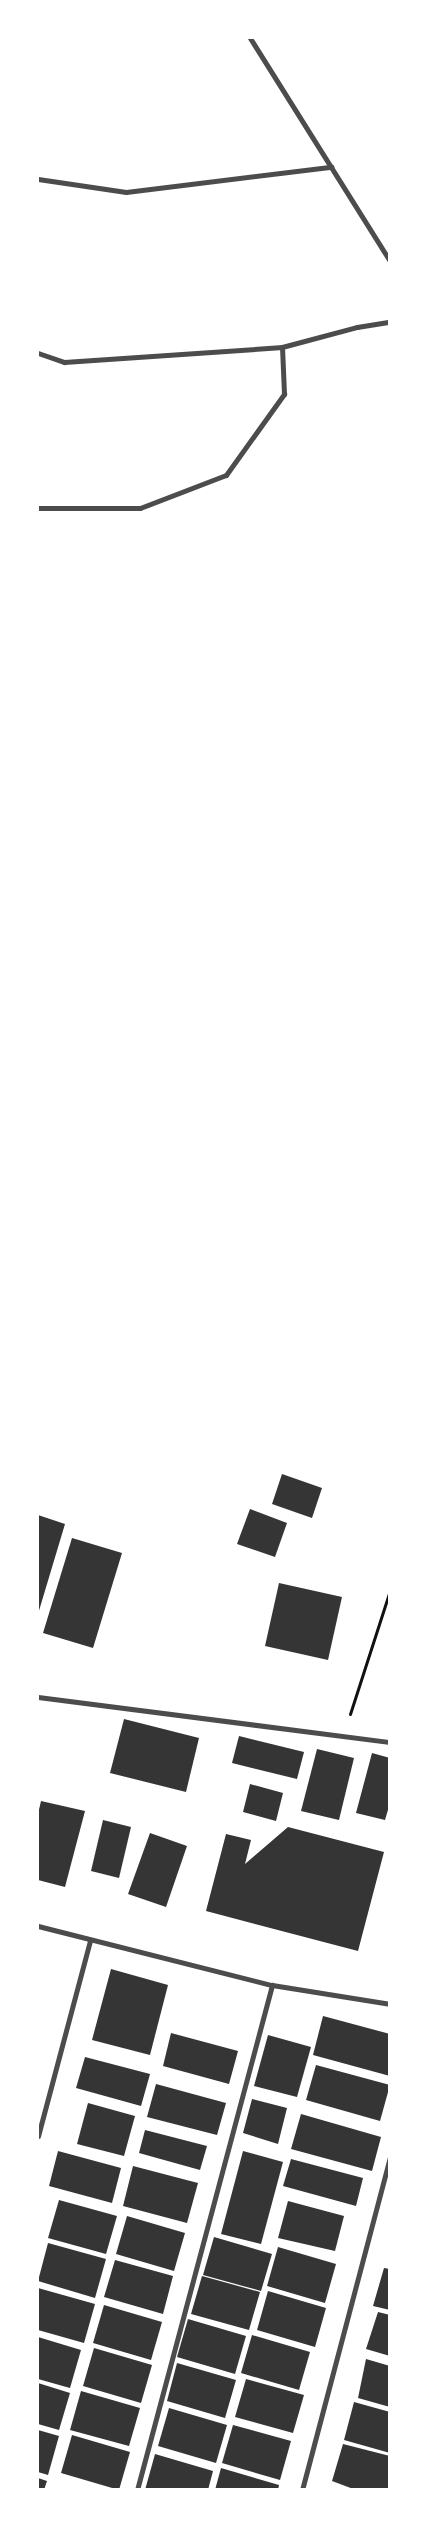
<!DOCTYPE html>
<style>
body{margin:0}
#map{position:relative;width:427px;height:2527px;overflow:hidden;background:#fff;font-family:"Nunito Sans",sans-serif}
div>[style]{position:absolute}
.building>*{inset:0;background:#353535}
.path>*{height:3px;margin:-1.5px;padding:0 1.5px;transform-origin:1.5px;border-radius:1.5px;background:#111}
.minor>*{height:5px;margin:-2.5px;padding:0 2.5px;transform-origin:2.5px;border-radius:2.5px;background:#4c4c4c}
span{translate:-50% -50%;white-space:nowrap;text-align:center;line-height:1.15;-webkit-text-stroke:4px #fff;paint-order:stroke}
.frame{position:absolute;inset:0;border:39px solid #fff;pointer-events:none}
</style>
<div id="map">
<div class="building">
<i style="clip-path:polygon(282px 1474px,322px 1488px,312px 1518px,272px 1504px)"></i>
<i style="clip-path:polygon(250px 1509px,287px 1523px,275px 1557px,237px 1544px)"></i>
<i style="clip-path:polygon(38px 1515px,65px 1524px,38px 1614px)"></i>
<i style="clip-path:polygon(72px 1538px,122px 1553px,93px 1648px,43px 1633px)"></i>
<i style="clip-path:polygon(279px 1583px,342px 1597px,328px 1660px,265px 1646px)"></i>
<i style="clip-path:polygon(124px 1719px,199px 1738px,186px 1792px,110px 1773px)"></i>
<i style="clip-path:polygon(239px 1736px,304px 1752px,297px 1779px,232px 1763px)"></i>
<i style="clip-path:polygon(317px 1749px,354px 1758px,339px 1820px,301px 1811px)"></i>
<i style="clip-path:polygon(372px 1753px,390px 1758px,390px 1803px,385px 1820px,356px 1813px)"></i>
<i style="clip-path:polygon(250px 1784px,283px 1793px,276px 1821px,243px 1812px)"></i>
<i style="clip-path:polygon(41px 1801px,85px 1811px,65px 1887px,38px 1880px,38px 1814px)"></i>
<i style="clip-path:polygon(103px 1820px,131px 1827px,119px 1878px,91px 1871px)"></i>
<i style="clip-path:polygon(288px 1827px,384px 1852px,358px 1951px,206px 1911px,226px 1834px,251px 1840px,245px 1864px)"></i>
<i style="clip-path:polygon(150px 1833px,187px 1846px,166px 1907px,128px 1894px)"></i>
<i style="clip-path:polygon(111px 1969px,168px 1985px,150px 2055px,92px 2040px)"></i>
<i style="clip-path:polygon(323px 2016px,390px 2034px,390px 2076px,313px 2055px)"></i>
<i style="clip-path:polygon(171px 2033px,238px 2051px,229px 2084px,163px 2066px)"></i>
<i style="clip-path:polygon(268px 2035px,311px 2047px,297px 2097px,254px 2086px)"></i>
<i style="clip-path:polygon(85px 2057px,150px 2074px,141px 2106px,76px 2088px)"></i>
<i style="clip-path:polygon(316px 2065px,390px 2085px,380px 2121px,306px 2100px)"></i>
<i style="clip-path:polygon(156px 2084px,226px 2103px,217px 2135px,147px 2117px)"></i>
<i style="clip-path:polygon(252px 2099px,287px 2108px,278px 2144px,243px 2133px)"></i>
<i style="clip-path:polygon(88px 2103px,135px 2116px,124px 2156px,77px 2144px)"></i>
<i style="clip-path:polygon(301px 2114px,381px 2137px,372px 2171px,291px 2149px)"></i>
<i style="clip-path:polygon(145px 2130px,207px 2146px,200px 2170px,139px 2153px)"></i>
<i style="clip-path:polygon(58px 2151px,121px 2168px,112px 2203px,49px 2186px)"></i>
<i style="clip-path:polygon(243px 2151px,283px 2162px,261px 2244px,221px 2234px)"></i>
<i style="clip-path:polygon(291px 2159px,363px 2178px,356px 2206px,283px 2186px)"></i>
<i style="clip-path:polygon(133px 2166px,198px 2183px,187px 2223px,123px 2206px)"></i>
<i style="clip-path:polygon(59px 2200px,117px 2216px,106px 2254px,48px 2238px)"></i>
<i style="clip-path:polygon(288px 2201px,344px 2216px,335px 2251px,278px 2238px)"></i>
<i style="clip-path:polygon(127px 2216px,185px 2233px,174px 2271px,116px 2254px)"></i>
<i style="clip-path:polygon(214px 2237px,272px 2254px,261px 2291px,203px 2275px)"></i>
<i style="clip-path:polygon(48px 2243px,106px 2259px,95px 2298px,38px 2281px)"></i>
<i style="clip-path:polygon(278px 2247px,336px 2264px,325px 2303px,267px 2286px)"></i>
<i style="clip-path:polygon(115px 2260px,173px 2276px,163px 2314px,104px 2297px)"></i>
<i style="clip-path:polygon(384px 2268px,390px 2269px,390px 2310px,373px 2306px)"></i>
<i style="clip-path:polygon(202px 2276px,260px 2292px,249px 2330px,191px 2314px)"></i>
<i style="clip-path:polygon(38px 2288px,95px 2304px,84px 2343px,38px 2330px)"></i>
<i style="clip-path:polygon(268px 2291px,326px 2308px,315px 2347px,257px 2330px)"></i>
<i style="clip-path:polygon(104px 2305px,162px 2322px,151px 2360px,93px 2343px)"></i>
<i style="clip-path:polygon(378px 2312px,390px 2315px,390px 2356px,366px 2349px)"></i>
<i style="clip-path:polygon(188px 2319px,246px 2336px,235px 2374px,177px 2357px)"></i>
<i style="clip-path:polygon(252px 2335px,310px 2352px,299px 2390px,241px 2373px)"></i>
<i style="clip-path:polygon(38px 2337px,81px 2350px,70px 2388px,38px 2379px)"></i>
<i style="clip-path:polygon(94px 2348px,152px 2365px,141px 2403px,83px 2386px)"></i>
<i style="clip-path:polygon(366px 2359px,390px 2366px,390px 2407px,358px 2398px)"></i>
<i style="clip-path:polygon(177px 2363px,236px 2380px,225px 2418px,167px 2401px)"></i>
<i style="clip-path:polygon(246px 2379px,304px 2395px,293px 2433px,235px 2417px)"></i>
<i style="clip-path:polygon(38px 2383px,70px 2393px,59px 2430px,38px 2424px)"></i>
<i style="clip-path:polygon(81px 2391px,140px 2408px,129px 2446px,70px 2430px)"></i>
<i style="clip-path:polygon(354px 2402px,390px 2412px,390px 2453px,344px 2440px)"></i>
<i style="clip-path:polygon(169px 2408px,227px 2425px,216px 2463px,158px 2446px)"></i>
<i style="clip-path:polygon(233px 2425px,291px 2441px,280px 2480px,222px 2463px)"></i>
<i style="clip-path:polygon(38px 2430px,59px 2436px,48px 2475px,38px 2472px)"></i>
<i style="clip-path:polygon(72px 2435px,130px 2452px,119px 2490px,61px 2473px)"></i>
<i style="clip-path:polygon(343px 2444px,390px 2456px,390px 2490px,356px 2490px,332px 2481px)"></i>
<i style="clip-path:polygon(155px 2454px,213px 2471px,208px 2490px,145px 2490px)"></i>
<i style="clip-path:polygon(221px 2468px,279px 2485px,278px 2490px,215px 2490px)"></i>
<i style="clip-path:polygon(38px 2478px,47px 2481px,44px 2490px,38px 2490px)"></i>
</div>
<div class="path">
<i style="left:350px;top:1714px;width:130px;rotate:-72.1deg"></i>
</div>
<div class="minor">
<i style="left:250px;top:38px;width:263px;rotate:57.9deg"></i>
<i style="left:38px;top:179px;width:89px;rotate:8.4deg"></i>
<i style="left:126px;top:192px;width:207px;rotate:-7deg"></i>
<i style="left:38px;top:353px;width:28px;rotate:19deg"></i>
<i style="left:64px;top:362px;width:219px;rotate:-3.9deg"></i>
<i style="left:282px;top:347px;width:78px;rotate:-14.9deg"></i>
<i style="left:357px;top:327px;width:33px;rotate:-9deg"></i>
<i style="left:38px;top:508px;width:102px"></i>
<i style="left:140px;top:508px;width:92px;rotate:-21deg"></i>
<i style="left:226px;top:475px;width:100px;rotate:-54.4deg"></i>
<i style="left:284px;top:394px;width:47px;rotate:-92.4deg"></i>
<i style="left:38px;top:1697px;width:355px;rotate:7.3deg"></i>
<i style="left:38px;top:1926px;width:241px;rotate:14.2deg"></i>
<i style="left:272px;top:1985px;width:120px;rotate:9.1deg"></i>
<i style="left:38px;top:2136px;width:203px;rotate:-75.1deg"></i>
<i style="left:137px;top:2490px;width:523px;rotate:-75.03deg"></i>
<i style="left:302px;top:2490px;width:345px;rotate:-75.2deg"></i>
</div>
<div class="frame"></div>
</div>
